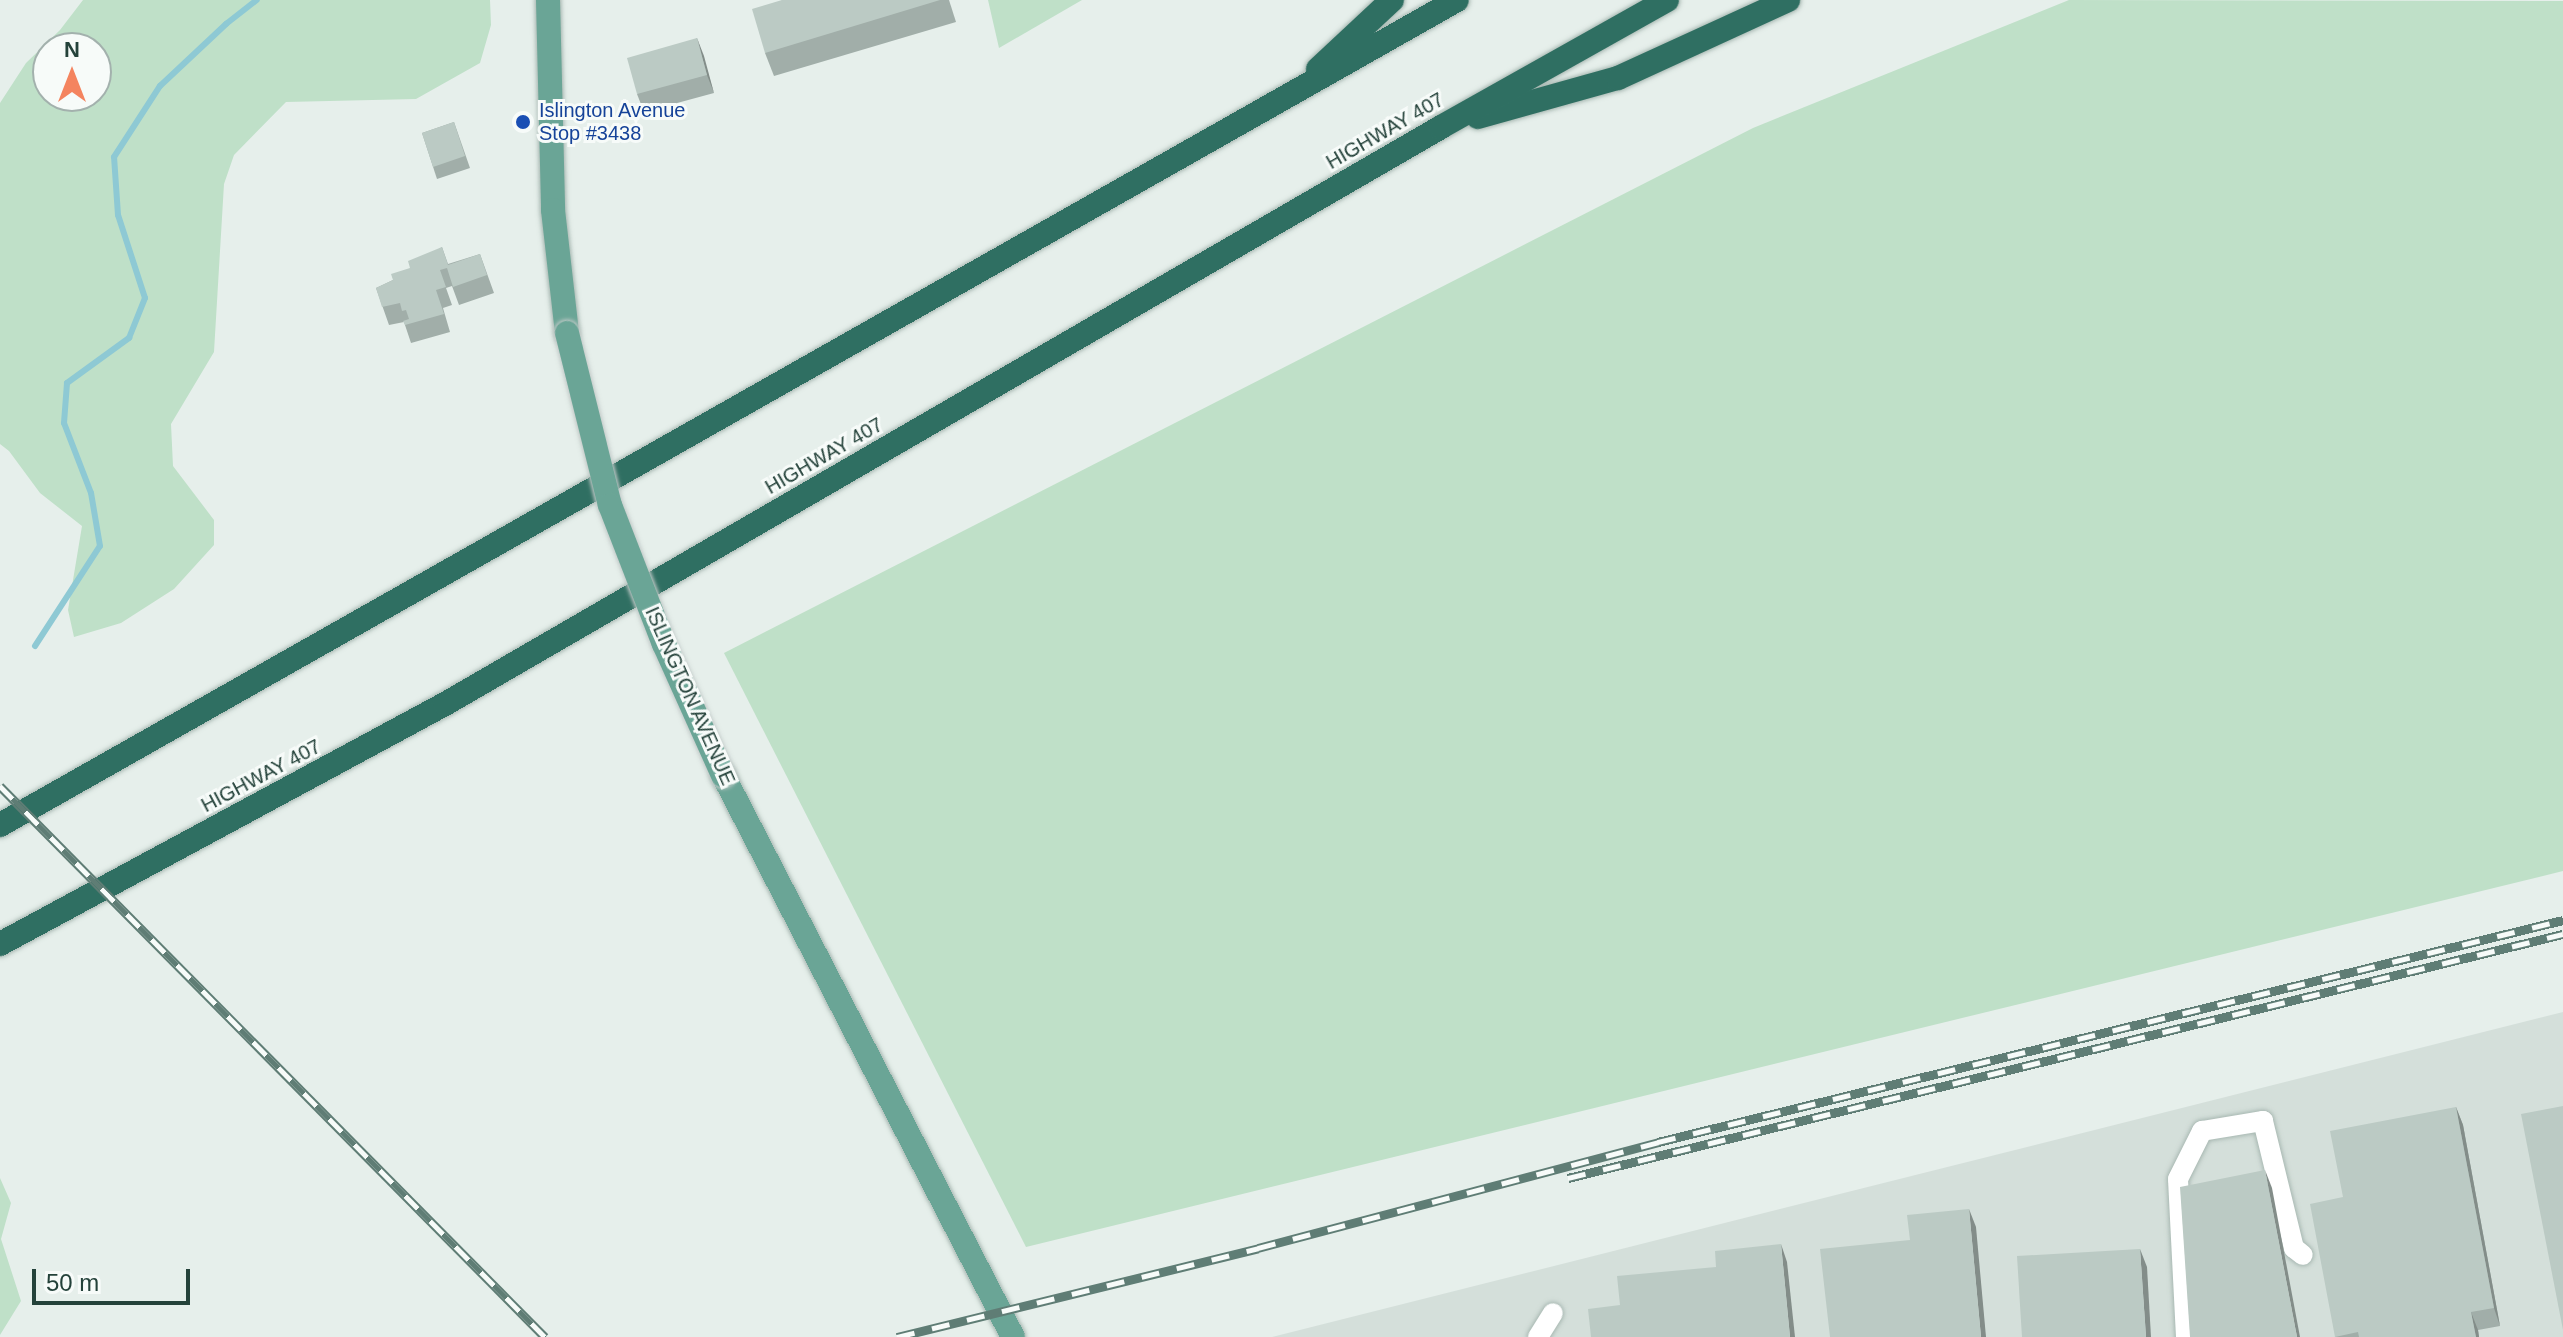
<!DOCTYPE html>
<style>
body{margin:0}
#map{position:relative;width:2563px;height:1337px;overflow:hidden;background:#e6efeb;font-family:Helvetica,sans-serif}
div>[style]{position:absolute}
.built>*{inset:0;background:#d4dfda}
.green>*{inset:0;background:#bfe0c8}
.stream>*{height:6px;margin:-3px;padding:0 3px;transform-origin:3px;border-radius:3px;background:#8ec9d4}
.roads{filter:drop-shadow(0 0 2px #a8b8b2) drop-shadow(0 0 2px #a8b8b2)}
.minor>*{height:20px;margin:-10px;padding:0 10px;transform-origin:10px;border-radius:10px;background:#fff}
.major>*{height:24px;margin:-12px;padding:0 12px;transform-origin:12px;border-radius:12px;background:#6aa596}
.highway>*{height:24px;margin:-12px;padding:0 12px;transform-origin:12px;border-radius:12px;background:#2f6f62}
.rail>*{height:9px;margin-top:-4.5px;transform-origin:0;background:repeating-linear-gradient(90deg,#f7fbf9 0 18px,#5f7d75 0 36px);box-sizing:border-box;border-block:2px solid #5f7d75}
.bridges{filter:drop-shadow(0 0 2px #c2cac8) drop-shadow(0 0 2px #c2cac8)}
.major-bridge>*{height:24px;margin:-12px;padding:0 12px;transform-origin:12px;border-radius:12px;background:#6aa596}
.wall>*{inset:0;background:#a1aea9}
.shaded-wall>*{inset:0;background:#838d89}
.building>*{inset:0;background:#bbcac4}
.dots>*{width:22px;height:22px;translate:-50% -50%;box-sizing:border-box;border:4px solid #f7fbf9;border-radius:50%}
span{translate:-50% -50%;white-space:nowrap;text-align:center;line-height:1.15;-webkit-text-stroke:6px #f7fbf9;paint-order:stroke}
.transit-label{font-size:20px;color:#164399}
.left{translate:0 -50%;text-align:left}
.street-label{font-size:20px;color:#24423a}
.north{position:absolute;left:32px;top:32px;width:80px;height:80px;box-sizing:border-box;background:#f7fbf9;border:2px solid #a3b1ad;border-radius:50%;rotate:0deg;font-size:22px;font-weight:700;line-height:32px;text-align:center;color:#24423a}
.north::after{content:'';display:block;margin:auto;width:28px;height:36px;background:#f4845f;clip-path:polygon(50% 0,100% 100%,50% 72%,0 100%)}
.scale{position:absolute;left:32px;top:1269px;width:158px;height:36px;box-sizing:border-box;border:4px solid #24423a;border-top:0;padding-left:10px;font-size:24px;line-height:28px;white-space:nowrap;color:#24423a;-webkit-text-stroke:6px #f7fbf9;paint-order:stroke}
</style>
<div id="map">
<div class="built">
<i style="clip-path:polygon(2563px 1012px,2563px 1337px,1272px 1337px)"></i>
</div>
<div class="green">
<i style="clip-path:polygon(evenodd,83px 0,490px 0,491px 25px,480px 63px,416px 99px,286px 102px,234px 155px,224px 184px,214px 352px,171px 424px,173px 466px,214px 520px,214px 545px,174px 589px,121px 623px,74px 637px,68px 610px,82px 526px,40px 493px,9px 451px,0 444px,0 103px,26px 63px,60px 30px,83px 0,48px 48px,96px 48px,96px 96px,48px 96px,48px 48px)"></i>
<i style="clip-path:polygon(988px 0,1082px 0,999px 48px)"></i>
<i style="clip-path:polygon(2069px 0,2563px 1px,2563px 871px,1026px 1247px,724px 653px,1753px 128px)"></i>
<i style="clip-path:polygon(0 1178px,11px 1203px,1px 1239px,21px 1301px,0 1335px)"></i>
</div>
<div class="stream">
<i style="left:35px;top:646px;width:119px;rotate:-57deg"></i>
<i style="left:100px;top:546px;width:54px;rotate:-99.6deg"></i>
<i style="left:91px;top:493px;width:75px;rotate:-111.1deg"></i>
<i style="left:64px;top:423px;width:40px;rotate:-85.7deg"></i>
<i style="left:67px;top:383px;width:77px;rotate:-36deg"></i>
<i style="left:129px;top:338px;width:43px;rotate:-68.2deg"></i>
<i style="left:145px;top:298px;width:87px;rotate:-108deg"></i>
<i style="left:118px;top:215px;width:58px;rotate:-93.9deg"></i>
<i style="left:114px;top:157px;width:85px;rotate:-57.1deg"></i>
<i style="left:160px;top:86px;width:91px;rotate:-43.2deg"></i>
<i style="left:226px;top:24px;width:39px;rotate:-38deg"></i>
</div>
<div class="roads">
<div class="minor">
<i style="left:1538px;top:1337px;width:28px;rotate:-58deg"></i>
<i style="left:2186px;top:1337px;width:158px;rotate:-92.9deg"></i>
<i style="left:2178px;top:1179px;width:54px;rotate:-63.4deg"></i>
<i style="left:2202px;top:1131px;width:62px;rotate:-9.3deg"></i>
<i style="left:2263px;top:1121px;width:131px;rotate:76.3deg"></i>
<i style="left:2294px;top:1248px;width:11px;rotate:38deg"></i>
</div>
<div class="major">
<i style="left:548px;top:0;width:210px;rotate:88.6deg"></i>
<i style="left:553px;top:210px;width:124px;rotate:83.5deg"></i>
<i style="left:723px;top:775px;width:632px;rotate:62.71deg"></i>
</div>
<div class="highway">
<i style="left:1318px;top:69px;width:101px;rotate:-43deg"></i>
<i style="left:1478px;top:117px;width:145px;rotate:-15.6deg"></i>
<i style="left:1618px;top:78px;width:187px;rotate:-24.6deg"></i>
<i style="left:0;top:825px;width:1674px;rotate:-29.52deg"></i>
<i style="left:0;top:944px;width:506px;rotate:-28.34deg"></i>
<i style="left:445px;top:704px;width:1151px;rotate:-30.08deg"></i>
<i style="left:1441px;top:127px;width:259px;rotate:-29.3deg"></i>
</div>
</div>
<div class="rail">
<i style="left:0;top:786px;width:775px;rotate:45.31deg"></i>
<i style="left:1568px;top:1178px;width:1024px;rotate:-13.78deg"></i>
<i style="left:897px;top:1337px;width:372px;rotate:-13.8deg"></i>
<i style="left:1258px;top:1248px;width:414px;rotate:-14.8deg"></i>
<i style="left:1658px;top:1142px;width:932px;rotate:-13.78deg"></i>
</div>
<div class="bridges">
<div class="major-bridge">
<i style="left:567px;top:333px;width:177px;rotate:76deg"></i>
<i style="left:610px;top:505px;width:149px;rotate:68.8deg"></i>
<i style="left:664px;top:644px;width:144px;rotate:65.8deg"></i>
</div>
</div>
<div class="wall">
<i style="clip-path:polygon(782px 0,949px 0,956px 22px,774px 76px,765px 53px)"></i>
<i style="clip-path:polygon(697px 38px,714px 93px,644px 112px,637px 94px)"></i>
<i style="clip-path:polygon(454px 122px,470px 168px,437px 179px,422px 133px)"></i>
<i style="clip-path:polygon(442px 247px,448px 264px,480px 254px,494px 293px,459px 305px,452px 286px,446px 288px,452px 305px,443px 308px,450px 332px,411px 343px,404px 322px,389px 325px,376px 288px,393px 280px)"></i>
<i style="clip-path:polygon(2456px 1107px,2463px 1125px,2500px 1326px,2478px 1330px,2479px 1337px,2335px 1337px,2343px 1197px)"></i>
</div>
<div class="shaded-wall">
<i style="clip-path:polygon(697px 38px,704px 56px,714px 93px,707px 75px)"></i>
<i style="clip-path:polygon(2456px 1107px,2463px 1125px,2500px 1326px,2494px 1308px)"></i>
<i style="clip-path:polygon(2265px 1170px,2272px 1188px,2300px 1337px,2297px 1337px)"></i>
<i style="clip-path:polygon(1969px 1209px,1976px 1227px,1986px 1337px,1981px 1337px)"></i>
<i style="clip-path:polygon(1781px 1244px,1787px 1262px,1795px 1337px,1790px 1337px)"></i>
<i style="clip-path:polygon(2140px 1249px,2147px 1267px,2151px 1337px,2146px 1337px)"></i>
<i style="clip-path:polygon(2471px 1312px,2478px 1330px,2479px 1337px,2476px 1337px)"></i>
</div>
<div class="building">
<i style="clip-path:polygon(782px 0,940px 0,765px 53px,752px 9px)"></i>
<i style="clip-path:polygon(697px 38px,707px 75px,637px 94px,627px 58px)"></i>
<i style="clip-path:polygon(454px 122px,465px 156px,433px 167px,422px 133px)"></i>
<i style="clip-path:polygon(442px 247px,448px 265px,480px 254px,487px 275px,453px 287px,447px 268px,440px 270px,446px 287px,436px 290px,444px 314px,405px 325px,403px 321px,409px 319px,406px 310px,402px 311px,400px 303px,382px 307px,376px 288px,393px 280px,391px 274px,410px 268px,408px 261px)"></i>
<i style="clip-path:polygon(2563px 1106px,2563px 1330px,2521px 1114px)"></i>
<i style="clip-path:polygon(2456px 1107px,2494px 1308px,2471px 1312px,2476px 1337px,2359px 1337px,2358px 1332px,2335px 1337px,2310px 1204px,2343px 1197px,2330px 1131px)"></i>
<i style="clip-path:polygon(2265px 1170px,2297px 1337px,2190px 1337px,2180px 1187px)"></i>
<i style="clip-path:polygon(1969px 1209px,1981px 1337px,1830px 1337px,1820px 1249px,1910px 1240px,1907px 1215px)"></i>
<i style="clip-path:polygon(1781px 1244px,1790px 1337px,1591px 1337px,1588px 1309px,1620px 1305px,1617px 1276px,1716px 1267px,1715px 1251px)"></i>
<i style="clip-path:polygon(2140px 1249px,2146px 1337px,2022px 1337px,2017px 1256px)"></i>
</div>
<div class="dots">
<i style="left:523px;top:122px;background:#1a4fb4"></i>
</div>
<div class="transit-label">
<span class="left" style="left:539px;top:122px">Islington Avenue<br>Stop #3438</span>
</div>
<div class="street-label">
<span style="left:1385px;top:131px;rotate:-30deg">HIGHWAY 407</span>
<span style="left:824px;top:456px;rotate:-30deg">HIGHWAY 407</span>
<span style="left:690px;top:696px;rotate:66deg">ISLINGTON AVENUE</span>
<span style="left:261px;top:776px;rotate:-28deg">HIGHWAY 407</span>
</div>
<div class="north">N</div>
<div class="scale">50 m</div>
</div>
